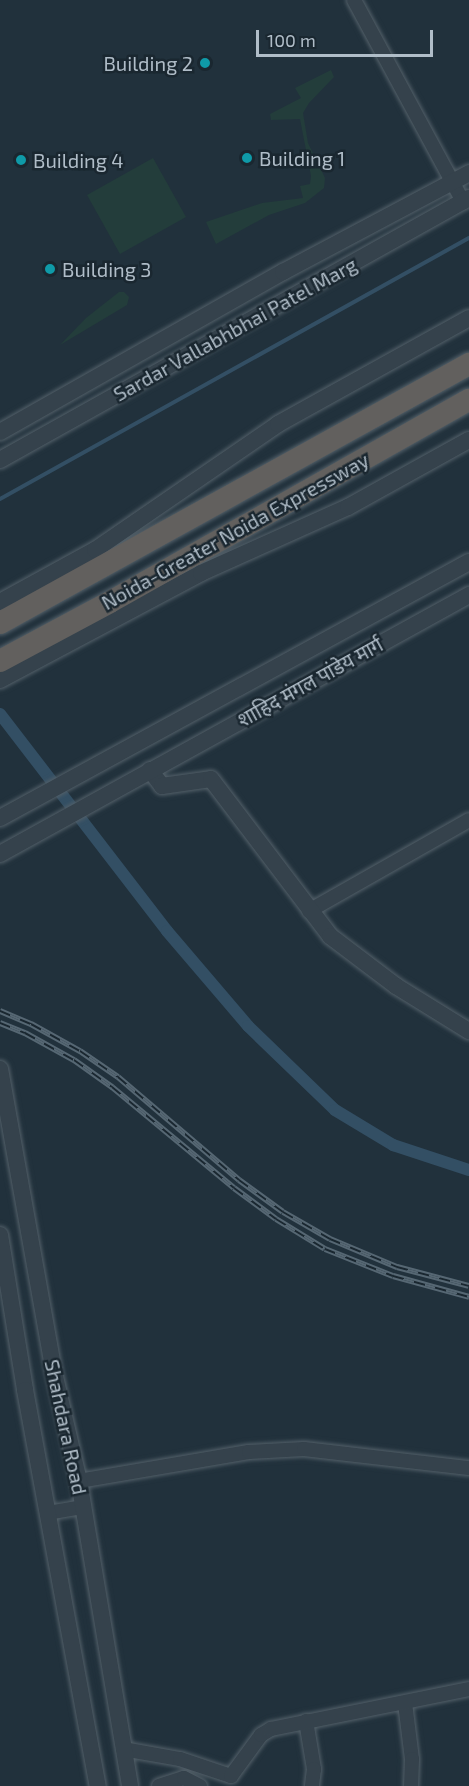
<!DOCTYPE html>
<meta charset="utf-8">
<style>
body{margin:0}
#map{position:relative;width:469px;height:1786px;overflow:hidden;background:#21313c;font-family:"Exo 2","Noto Sans Devanagari",sans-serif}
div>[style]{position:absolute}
.green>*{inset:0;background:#233d3b}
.stream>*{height:4px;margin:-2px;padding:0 2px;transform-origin:2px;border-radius:2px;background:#334f64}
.canal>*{height:12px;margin:-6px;padding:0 6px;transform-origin:6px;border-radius:6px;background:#334f64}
.roads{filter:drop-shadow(0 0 2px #536069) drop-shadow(0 0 2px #536069)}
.minor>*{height:14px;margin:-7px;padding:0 7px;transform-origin:7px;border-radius:7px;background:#35424c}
.tertiary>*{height:16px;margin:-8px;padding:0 8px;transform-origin:8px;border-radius:8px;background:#35424c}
.trunk>*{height:22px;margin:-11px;padding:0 11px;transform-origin:11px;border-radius:11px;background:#62605e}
.rail>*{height:6px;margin-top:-3px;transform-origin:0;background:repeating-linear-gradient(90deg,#1a2730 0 11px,#566773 0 22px);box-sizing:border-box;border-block:2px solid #566773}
.dots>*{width:16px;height:16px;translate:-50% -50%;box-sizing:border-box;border:3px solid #1a2730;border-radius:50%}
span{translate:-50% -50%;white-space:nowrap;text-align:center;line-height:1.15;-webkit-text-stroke:5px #1a2730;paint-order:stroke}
.poi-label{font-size:20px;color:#b0bdc8}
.right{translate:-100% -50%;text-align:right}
.left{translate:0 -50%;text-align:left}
.street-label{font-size:20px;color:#b0bdc8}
.scale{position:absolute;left:256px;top:30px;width:177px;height:27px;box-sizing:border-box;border:3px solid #b0bdc8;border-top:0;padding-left:8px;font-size:18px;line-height:21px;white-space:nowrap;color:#b0bdc8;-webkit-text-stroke:4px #1a2730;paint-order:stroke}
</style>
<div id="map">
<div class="green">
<i style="clip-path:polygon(331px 70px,334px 77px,309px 103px,303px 113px,308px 143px,325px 178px,324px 188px,305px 203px,269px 215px,216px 244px,206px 222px,262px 203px,303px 198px,300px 186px,310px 184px,311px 176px,300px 119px,271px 120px,270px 114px,301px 98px,295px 88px)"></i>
<i style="clip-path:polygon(153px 158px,186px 217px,120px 254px,87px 195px)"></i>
<i style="clip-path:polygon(119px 292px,124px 292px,129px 297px,127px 305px,60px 345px,86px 318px)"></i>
</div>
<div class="stream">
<i style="left:0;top:499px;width:537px;rotate:-29.1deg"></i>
</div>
<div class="canal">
<i style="left:0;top:714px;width:274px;rotate:52.4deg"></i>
<i style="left:167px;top:931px;width:125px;rotate:49.5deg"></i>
<i style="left:248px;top:1026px;width:121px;rotate:44deg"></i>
<i style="left:335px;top:1110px;width:68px;rotate:31.1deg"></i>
<i style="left:393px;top:1145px;width:80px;rotate:18.2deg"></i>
</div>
<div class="roads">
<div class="minor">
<i style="left:354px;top:0;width:230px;rotate:61.6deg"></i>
<i style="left:309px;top:911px;width:184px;rotate:-29.6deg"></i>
<i style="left:79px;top:1481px;width:172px;rotate:-9.7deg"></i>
<i style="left:249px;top:1452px;width:55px;rotate:-3.1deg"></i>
<i style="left:304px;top:1449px;width:166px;rotate:6.6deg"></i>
<i style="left:48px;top:1513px;width:36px;rotate:-10deg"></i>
<i style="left:405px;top:1703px;width:56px;rotate:82.9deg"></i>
<i style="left:412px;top:1759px;width:27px;rotate:92deg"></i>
<i style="left:306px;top:1721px;width:49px;rotate:80.5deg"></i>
<i style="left:314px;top:1769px;width:17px;rotate:97deg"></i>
<i style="left:123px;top:1749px;width:58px;rotate:10deg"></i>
<i style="left:180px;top:1759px;width:54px;rotate:18.4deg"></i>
<i style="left:231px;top:1776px;width:51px;rotate:-53.8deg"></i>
<i style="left:261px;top:1735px;width:12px;rotate:-31deg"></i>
<i style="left:271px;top:1729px;width:202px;rotate:-11.4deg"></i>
<i style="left:159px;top:1786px;width:26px;rotate:-18deg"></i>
<i style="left:184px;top:1778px;width:18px;rotate:27deg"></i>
</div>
<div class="tertiary">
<i style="left:0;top:432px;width:325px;rotate:-29.5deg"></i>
<i style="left:283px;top:272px;width:211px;rotate:-28deg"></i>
<i style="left:0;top:460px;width:537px;rotate:-29.19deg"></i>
<i style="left:0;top:602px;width:108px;rotate:-28.7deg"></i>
<i style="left:95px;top:550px;width:222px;rotate:-34.5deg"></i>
<i style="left:278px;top:424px;width:218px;rotate:-29deg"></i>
<i style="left:0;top:680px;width:228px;rotate:-28deg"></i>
<i style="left:201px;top:573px;width:161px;rotate:-24.2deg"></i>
<i style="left:348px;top:507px;width:138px;rotate:-29deg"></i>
<i style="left:150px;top:770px;width:20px;rotate:53deg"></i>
<i style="left:162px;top:786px;width:49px;rotate:-8.1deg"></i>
<i style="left:211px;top:779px;width:197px;rotate:52.8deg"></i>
<i style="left:330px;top:936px;width:83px;rotate:37.1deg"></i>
<i style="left:396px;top:986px;width:86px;rotate:31.7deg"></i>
<i style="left:0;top:818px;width:534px;rotate:-28.63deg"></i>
<i style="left:0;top:854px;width:536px;rotate:-28.91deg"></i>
<i style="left:0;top:1069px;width:308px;rotate:79.9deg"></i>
<i style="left:54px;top:1372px;width:112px;rotate:77.1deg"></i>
<i style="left:79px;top:1481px;width:309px;rotate:80.5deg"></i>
<i style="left:0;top:1235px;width:157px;rotate:80.8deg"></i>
<i style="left:25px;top:1390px;width:403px;rotate:79.6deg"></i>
</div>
<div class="trunk">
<i style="left:0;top:623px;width:536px;rotate:-28.91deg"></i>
<i style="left:0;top:661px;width:125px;rotate:-28.2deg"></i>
<i style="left:110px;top:602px;width:412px;rotate:-29.4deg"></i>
</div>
</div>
<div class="rail">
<i style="left:0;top:1011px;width:34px;rotate:23deg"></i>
<i style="left:31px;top:1024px;width:56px;rotate:28.9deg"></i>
<i style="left:80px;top:1051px;width:46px;rotate:34.4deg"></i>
<i style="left:118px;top:1077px;width:159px;rotate:40.4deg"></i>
<i style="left:239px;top:1180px;width:54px;rotate:36deg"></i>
<i style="left:283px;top:1212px;width:54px;rotate:29.9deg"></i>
<i style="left:330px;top:1239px;width:73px;rotate:22.7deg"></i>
<i style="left:397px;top:1267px;width:74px;rotate:14.8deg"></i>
<i style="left:0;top:1023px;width:27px;rotate:22deg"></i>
<i style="left:25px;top:1033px;width:56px;rotate:28.9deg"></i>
<i style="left:74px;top:1060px;width:47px;rotate:35.4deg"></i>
<i style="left:112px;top:1087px;width:158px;rotate:39.6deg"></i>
<i style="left:234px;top:1188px;width:52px;rotate:36.4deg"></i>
<i style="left:276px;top:1219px;width:57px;rotate:31.5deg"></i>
<i style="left:325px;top:1249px;width:73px;rotate:21.7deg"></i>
<i style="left:393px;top:1276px;width:79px;rotate:15.4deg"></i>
</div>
<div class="dots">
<i style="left:205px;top:63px;background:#0f9aa8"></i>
<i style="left:247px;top:158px;background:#0f9aa8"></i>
<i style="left:21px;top:160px;background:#0f9aa8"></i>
<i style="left:50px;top:269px;background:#0f9aa8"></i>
</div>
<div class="poi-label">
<span class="right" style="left:193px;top:63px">Building 2</span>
<span class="left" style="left:259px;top:158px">Building 1</span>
<span class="left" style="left:33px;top:160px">Building 4</span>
<span class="left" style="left:62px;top:269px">Building 3</span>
</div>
<div class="street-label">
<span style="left:235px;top:329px;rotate:-29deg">Sardar Vallabhbhai Patel Marg</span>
<span style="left:235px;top:531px;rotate:-29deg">Noida-Greater Noida Expressway</span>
<span style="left:310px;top:682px;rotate:-29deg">शाहिद मंगल पांडेय मार्ग</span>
<span style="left:66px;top:1427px;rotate:78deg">Shahdara Road</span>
</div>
<div class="scale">100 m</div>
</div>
